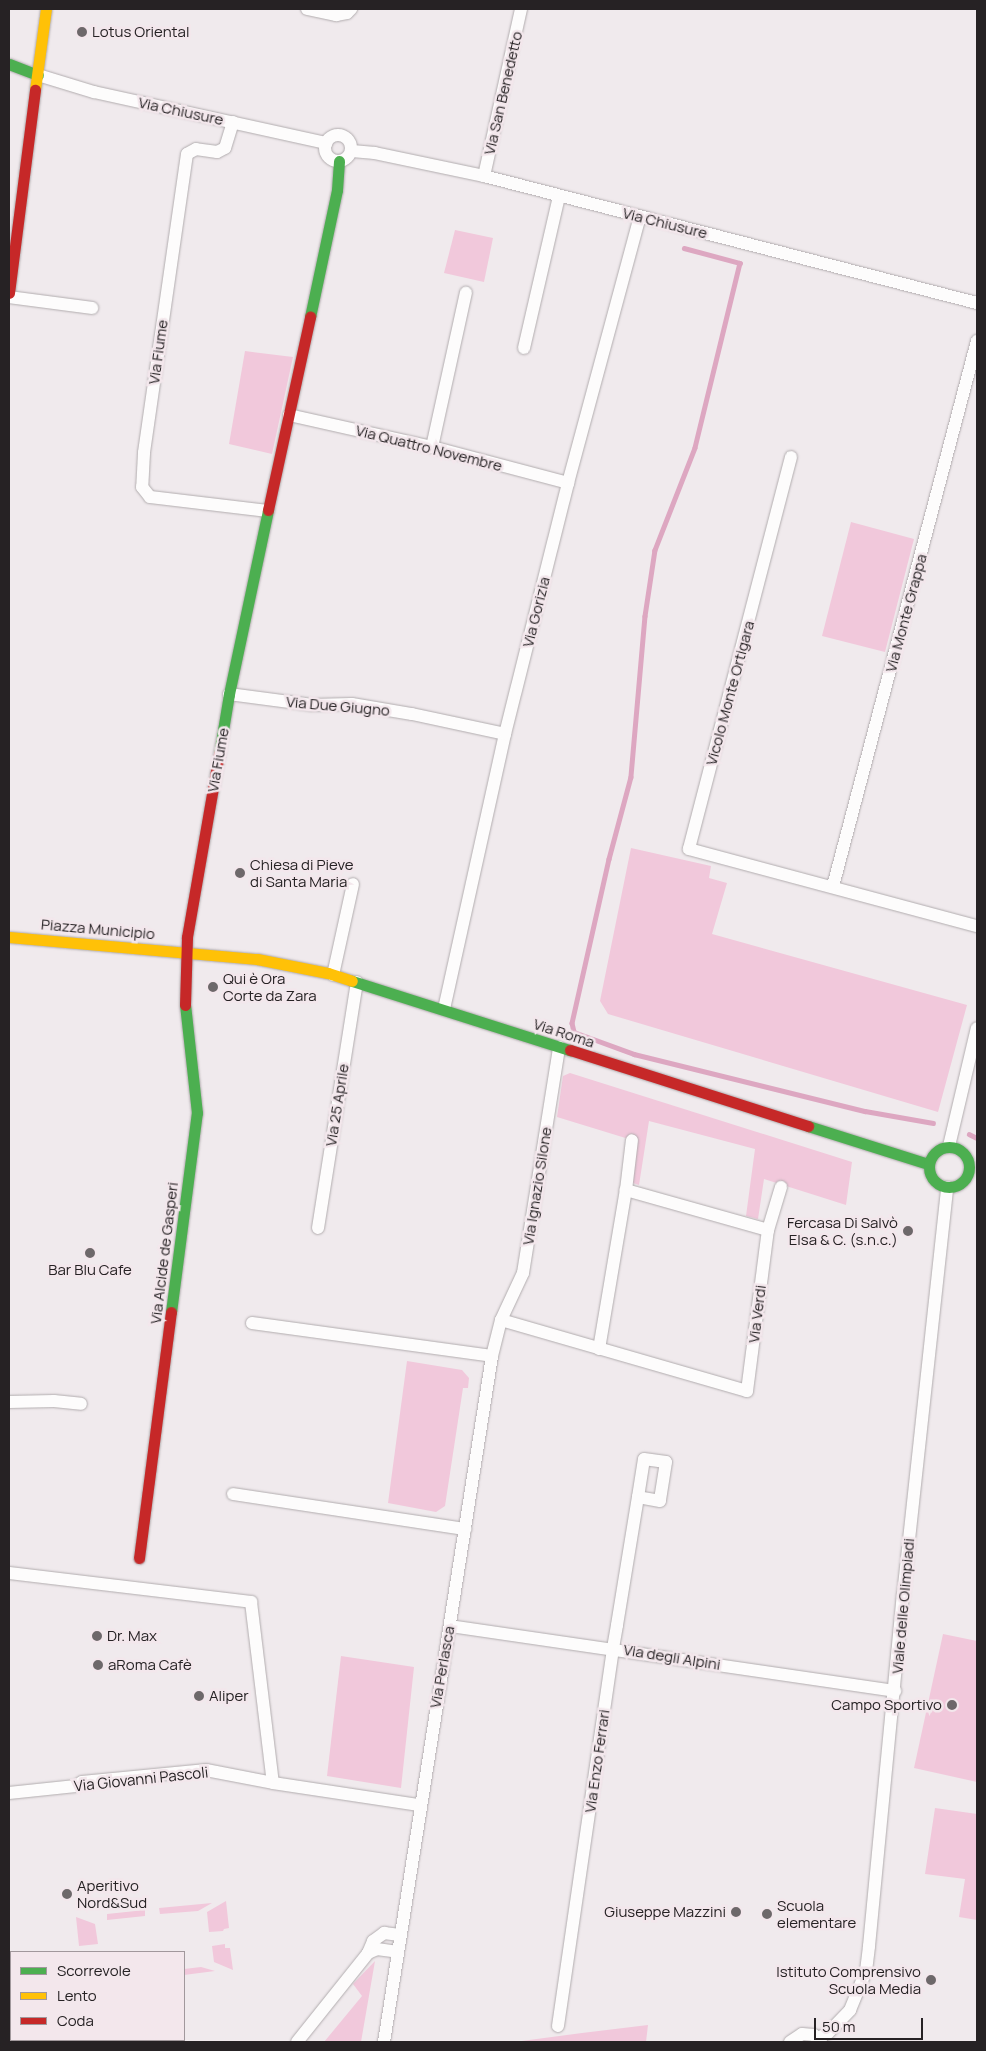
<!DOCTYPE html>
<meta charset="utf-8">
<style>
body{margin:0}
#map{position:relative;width:986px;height:2051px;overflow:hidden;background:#f0eaed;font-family:Manrope,sans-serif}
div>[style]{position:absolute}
.green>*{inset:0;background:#f1c8db}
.stream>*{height:4.5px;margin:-2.25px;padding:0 2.25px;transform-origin:2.25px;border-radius:2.25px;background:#dda7c1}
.roads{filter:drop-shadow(0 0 1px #b1acae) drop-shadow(0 0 1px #b1acae)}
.street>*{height:12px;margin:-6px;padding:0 6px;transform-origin:6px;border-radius:6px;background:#fdfcfc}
.street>.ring{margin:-6px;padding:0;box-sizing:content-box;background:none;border:12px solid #fdfcfc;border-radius:50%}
.fast>*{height:11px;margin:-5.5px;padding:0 5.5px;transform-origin:5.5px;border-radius:5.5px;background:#4caf50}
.fast>.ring{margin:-5.5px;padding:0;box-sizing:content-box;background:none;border:11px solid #4caf50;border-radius:50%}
.slow>*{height:11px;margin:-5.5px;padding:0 5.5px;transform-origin:5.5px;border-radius:5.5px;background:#ffc107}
.jam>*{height:11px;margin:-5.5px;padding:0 5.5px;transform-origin:5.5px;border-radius:5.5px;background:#c62828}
.dots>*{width:14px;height:14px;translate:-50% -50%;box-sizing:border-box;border:2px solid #f3e7ec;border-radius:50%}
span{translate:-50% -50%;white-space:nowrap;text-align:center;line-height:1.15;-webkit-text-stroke:5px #f3e7ec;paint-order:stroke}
.poi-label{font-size:15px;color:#262224}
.left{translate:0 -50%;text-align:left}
.right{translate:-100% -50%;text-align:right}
.street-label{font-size:15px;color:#262224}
.frame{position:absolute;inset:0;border:10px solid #262224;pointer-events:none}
.legend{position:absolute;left:10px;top:1951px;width:175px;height:90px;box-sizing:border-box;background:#f3e7ec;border:1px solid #a1989c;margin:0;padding:6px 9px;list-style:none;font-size:15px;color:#262224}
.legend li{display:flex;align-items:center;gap:10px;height:25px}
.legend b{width:25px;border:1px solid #a1989c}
.scale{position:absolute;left:814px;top:2018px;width:109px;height:22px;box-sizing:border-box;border:2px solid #262224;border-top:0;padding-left:6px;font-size:15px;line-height:18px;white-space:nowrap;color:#262224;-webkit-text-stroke:4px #f3e7ec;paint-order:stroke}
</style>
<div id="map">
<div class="green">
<i style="clip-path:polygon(455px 230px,493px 238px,484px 282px,444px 273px)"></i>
<i style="clip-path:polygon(245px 351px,293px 357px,272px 454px,229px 444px)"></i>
<i style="clip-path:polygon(851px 522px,914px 539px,885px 652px,822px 636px)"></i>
<i style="clip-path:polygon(631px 848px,711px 866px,709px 878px,727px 883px,712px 934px,967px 1005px,938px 1112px,608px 1014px,600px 1001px)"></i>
<i style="clip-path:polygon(570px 1073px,852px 1162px,846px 1205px,764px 1179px,758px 1219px,746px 1216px,755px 1149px,649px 1121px,639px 1185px,630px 1182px,632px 1140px,557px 1117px,563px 1076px)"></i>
<i style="clip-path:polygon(407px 1361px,462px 1370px,469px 1378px,468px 1388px,463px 1388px,445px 1506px,436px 1512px,388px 1503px)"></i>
<i style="clip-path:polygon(943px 1634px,977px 1641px,977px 1782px,914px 1768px)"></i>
<i style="clip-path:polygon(341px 1656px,414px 1667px,401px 1788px,327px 1776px)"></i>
<i style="clip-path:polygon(935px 1808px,977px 1814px,977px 1920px,959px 1917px,965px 1879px,925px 1874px)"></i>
<i style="clip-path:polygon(226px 1901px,229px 1928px,224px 1929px,223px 1931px,209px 1932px,207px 1912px)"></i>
<i style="clip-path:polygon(212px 1903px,198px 1911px,160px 1914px,159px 1908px)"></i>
<i style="clip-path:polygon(145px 1910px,145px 1916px,107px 1920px,107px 1914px)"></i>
<i style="clip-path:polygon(76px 1917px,95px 1924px,98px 1944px,79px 1946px)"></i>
<i style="clip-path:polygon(225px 1944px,225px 1948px,230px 1948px,233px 1970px,214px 1962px,212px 1946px)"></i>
<i style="clip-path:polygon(375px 1961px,361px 2042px,324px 2042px,362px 1996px,353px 1984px)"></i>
<i style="clip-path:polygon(201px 1967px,215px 1971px,184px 1975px,184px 1969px)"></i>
<i style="clip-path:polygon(648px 2025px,646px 2042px,514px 2042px,582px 2033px)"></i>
</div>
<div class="stream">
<i style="left:684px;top:248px;width:58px;rotate:15deg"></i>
<i style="left:740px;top:263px;width:190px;rotate:103.7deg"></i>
<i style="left:695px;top:448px;width:110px;rotate:111.4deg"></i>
<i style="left:655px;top:550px;width:67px;rotate:98.6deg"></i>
<i style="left:645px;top:616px;width:162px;rotate:95deg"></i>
<i style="left:631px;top:777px;width:85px;rotate:105deg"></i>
<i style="left:609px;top:859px;width:168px;rotate:102.7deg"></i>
<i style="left:572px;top:1023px;width:9px;rotate:77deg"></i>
<i style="left:574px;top:1032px;width:64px;rotate:20.1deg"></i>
<i style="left:634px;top:1054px;width:238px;rotate:13.9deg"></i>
<i style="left:865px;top:1111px;width:69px;rotate:10deg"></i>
<i style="left:969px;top:1134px;width:9px;rotate:27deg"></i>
</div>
<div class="roads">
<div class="street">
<i style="left:307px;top:9px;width:30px;rotate:12deg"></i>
<i style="left:336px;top:15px;width:11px;rotate:-10deg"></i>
<i style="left:347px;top:13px;width:6px;rotate:-45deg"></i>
<i style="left:38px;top:75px;width:59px;rotate:16.9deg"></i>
<i style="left:94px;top:92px;width:238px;rotate:12.4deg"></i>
<i style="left:233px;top:122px;width:27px;rotate:107deg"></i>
<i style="left:225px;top:148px;width:9px;rotate:153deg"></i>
<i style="left:217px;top:152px;width:21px;rotate:-172deg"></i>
<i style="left:196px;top:149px;width:10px;rotate:151deg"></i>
<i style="left:187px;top:154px;width:302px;rotate:98.2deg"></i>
<i style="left:144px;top:453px;width:34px;rotate:93deg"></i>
<i style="left:142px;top:487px;width:13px;rotate:51deg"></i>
<i style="left:150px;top:497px;width:119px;rotate:6.8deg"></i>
<i class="ring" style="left:325px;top:135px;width:14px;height:14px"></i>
<i style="left:352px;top:151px;width:23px;rotate:5deg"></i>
<i style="left:375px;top:153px;width:111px;rotate:11.9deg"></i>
<i style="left:484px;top:176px;width:509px;rotate:14.45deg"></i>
<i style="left:484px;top:176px;width:171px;rotate:-77.5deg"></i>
<i style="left:9px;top:297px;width:84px;rotate:7.5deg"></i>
<i style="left:524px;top:348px;width:156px;rotate:-77deg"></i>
<i style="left:289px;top:415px;width:147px;rotate:12.6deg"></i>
<i style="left:432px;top:447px;width:141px;rotate:14.8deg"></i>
<i style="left:432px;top:447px;width:158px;rotate:-77.6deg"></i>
<i style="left:791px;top:457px;width:405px;rotate:104.6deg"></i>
<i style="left:689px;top:849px;width:298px;rotate:15deg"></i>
<i style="left:229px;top:694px;width:84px;rotate:7.5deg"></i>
<i style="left:312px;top:705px;width:40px;rotate:-1.4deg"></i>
<i style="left:352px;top:704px;width:61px;rotate:9.5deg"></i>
<i style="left:412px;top:714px;width:95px;rotate:12.1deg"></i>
<i style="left:833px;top:886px;width:564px;rotate:-75.2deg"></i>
<i style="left:333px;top:975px;width:93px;rotate:-77.6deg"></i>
<i style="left:444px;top:1009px;width:282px;rotate:-77.5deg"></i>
<i style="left:505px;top:734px;width:259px;rotate:-75.9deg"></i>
<i style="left:568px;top:483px;width:276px;rotate:-74.9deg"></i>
<i style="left:949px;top:1146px;width:121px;rotate:-76.7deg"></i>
<i style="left:318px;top:1228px;width:249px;rotate:-81deg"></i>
<i style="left:768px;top:1230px;width:45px;rotate:-73.2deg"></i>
<i style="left:501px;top:1320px;width:256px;rotate:16.1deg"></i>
<i style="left:747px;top:1391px;width:162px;rotate:-82.6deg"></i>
<i style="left:768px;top:1230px;width:148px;rotate:-164.3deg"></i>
<i style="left:252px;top:1323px;width:242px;rotate:7.8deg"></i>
<i style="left:599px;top:1349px;width:161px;rotate:-80.4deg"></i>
<i style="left:626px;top:1190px;width:50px;rotate:-83.2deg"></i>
<i style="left:9px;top:1402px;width:45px;rotate:-1.3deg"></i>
<i style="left:54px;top:1401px;width:27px;rotate:6deg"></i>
<i style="left:233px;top:1494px;width:235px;rotate:8.6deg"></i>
<i style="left:9px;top:1573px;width:244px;rotate:6.8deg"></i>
<i style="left:251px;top:1602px;width:182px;rotate:83.1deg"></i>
<i style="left:450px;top:1626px;width:450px;rotate:8.3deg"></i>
<i style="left:9px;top:1793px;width:67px;rotate:-6deg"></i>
<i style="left:76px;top:1786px;width:7px;rotate:-34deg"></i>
<i style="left:82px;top:1782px;width:125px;rotate:-5.5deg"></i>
<i style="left:206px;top:1770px;width:68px;rotate:11deg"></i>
<i style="left:273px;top:1783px;width:148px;rotate:8.6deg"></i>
<i style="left:368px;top:1953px;width:10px;rotate:-24deg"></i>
<i style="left:377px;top:1949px;width:21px;rotate:8deg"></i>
<i style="left:558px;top:2026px;width:382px;rotate:-81.7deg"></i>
<i style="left:613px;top:1648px;width:23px;rotate:-80deg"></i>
<i style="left:617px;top:1625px;width:130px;rotate:-80.7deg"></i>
<i style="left:638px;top:1497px;width:38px;rotate:-81deg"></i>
<i style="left:644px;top:1459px;width:22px;rotate:8deg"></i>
<i style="left:666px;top:1462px;width:39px;rotate:99deg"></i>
<i style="left:660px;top:1501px;width:22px;rotate:-170deg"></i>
<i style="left:818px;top:2038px;width:11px;rotate:-27deg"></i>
<i style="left:828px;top:2033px;width:32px;rotate:-46deg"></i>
<i style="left:850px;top:2010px;width:42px;rotate:-67.7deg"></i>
<i style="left:866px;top:1971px;width:25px;rotate:-83deg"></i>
<i style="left:869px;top:1946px;width:353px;rotate:-84.5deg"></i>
<i style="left:903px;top:1595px;width:410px;rotate:-83.8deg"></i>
<i style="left:297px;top:2042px;width:114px;rotate:-51.4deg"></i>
<i style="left:368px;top:1953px;width:13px;rotate:-67deg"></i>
<i style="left:373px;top:1941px;width:14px;rotate:-36deg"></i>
<i style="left:384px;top:1933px;width:16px;rotate:7deg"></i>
<i style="left:384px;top:2042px;width:694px;rotate:-81.05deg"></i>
<i style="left:492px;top:1356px;width:37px;rotate:-76deg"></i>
<i style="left:501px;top:1320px;width:52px;rotate:-64.9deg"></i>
<i style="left:523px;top:1273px;width:229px;rotate:-80.9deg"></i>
<i style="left:790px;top:2042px;width:14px;rotate:-34deg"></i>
<i style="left:802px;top:2034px;width:12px;rotate:5deg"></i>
<i style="left:814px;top:2035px;width:10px;rotate:45deg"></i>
</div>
<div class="fast">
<i style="left:9px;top:64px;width:31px;rotate:21deg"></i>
<i style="left:310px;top:317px;width:130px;rotate:-78deg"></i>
<i style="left:337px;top:190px;width:29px;rotate:-86deg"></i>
<i style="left:219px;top:754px;width:61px;rotate:-80.5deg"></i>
<i style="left:229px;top:694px;width:188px;rotate:-78deg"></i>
<i style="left:352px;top:981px;width:229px;rotate:17.6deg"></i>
<i style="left:808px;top:1126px;width:126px;rotate:17.6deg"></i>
<i class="ring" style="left:929px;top:1147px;width:29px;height:29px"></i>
<i style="left:171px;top:1312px;width:201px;rotate:-82.6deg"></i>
<i style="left:197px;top:1113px;width:109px;rotate:-96.3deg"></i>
</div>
<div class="slow">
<i style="left:35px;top:90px;width:82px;rotate:-82.3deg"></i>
<i style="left:9px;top:937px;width:249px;rotate:5.1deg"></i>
<i style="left:257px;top:959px;width:72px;rotate:11.2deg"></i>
<i style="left:328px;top:973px;width:25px;rotate:18deg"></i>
</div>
<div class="jam">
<i style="left:9px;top:293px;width:205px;rotate:-82.7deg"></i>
<i style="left:268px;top:510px;width:198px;rotate:-77.7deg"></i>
<i style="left:185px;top:1005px;width:68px;rotate:-88.3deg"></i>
<i style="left:187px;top:937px;width:186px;rotate:-80.1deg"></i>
<i style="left:570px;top:1050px;width:250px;rotate:17.7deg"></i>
<i style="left:139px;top:1558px;width:248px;rotate:-82.6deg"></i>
</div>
</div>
<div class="dots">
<i style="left:82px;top:32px;background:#6d686a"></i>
<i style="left:240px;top:873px;background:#6d686a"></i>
<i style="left:213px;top:987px;background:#6d686a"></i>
<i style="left:908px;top:1231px;background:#6d686a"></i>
<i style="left:90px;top:1253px;background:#6d686a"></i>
<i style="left:97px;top:1636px;background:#6d686a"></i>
<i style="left:98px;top:1665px;background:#6d686a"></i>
<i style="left:199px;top:1696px;background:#6d686a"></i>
<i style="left:952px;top:1705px;background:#6d686a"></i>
<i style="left:67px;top:1894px;background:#6d686a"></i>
<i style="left:736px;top:1912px;background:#6d686a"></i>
<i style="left:767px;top:1914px;background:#6d686a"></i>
<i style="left:931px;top:1980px;background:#6d686a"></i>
</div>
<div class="poi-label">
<span class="left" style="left:92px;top:32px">Lotus Oriental</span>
<span class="left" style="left:250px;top:873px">Chiesa di Pieve<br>di Santa Maria</span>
<span class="left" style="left:223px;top:987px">Qui è Ora<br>Corte da Zara</span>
<span class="right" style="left:898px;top:1231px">Fercasa Di Salvò<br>Elsa &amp; C. (s.n.c.)</span>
<span style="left:90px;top:1270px">Bar Blu Cafe</span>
<span class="left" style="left:107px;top:1636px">Dr. Max</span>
<span class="left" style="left:108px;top:1665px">aRoma Cafè</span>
<span class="left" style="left:209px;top:1696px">Aliper</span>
<span class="right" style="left:942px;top:1705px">Campo Sportivo</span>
<span class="left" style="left:77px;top:1894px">Aperitivo<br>Nord&amp;Sud</span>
<span class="left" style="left:777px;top:1914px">Scuola<br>elementare</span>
<span class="right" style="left:726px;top:1912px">Giuseppe Mazzini</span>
<span class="right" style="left:921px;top:1980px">Istituto Comprensivo<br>Scuola Media</span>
</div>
<div class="street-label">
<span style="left:503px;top:93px;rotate:-77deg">Via San Benedetto</span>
<span style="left:181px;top:111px;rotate:12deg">Via Chiusure</span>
<span style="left:665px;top:223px;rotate:14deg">Via Chiusure</span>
<span style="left:158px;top:352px;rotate:-82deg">Via Fiume</span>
<span style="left:429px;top:448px;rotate:14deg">Via Quattro Novembre</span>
<span style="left:536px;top:612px;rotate:-76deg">Via Gorizia</span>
<span style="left:906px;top:613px;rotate:-75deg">Via Monte Grappa</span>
<span style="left:730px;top:693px;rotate:-75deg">Vicolo Monte Ortigara</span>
<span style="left:338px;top:706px;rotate:5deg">Via Due Giugno</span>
<span style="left:218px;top:760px;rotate:-80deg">Via Fiume</span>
<span style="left:98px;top:929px;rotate:5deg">Piazza Municipio</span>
<span style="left:564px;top:1033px;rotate:18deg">Via Roma</span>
<span style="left:337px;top:1105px;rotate:-81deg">Via 25 Aprile</span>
<span style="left:537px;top:1186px;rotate:-81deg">Via Ignazio Silone</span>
<span style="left:164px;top:1253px;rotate:-83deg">Via Alcide de Gasperi</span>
<span style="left:757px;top:1314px;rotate:-83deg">Via Verdi</span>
<span style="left:903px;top:1606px;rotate:-85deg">Viale delle Olimpiadi</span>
<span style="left:672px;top:1657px;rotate:9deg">Via degli Alpini</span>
<span style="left:442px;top:1667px;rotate:-80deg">Via Perlasca</span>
<span style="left:597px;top:1761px;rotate:-82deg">Via Enzo Ferrari</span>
<span style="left:141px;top:1779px;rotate:-6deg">Via Giovanni Pascoli</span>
</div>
<div class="frame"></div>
<ul class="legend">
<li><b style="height:6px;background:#4caf50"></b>Scorrevole</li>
<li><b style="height:6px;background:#ffc107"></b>Lento</li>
<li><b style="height:6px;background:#c62828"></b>Coda</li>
</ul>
<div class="scale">50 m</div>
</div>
